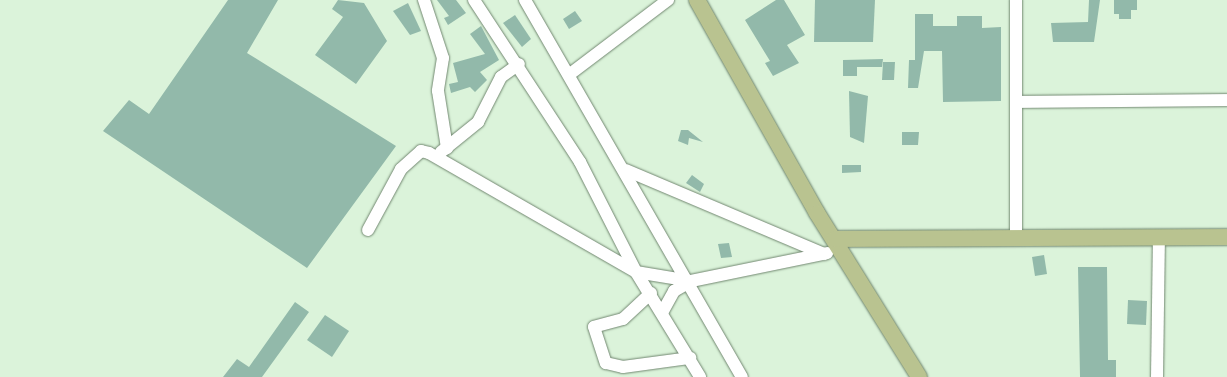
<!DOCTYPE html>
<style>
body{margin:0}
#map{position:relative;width:1227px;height:377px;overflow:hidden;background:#dbf3da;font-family:"Varela Round",sans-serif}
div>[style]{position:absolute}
.building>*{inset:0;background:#92b9aa}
.roads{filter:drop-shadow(0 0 1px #718770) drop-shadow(0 0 1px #718770)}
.minor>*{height:12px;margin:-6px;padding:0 6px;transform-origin:6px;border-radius:6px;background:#fff}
.major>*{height:16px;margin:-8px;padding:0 8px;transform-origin:8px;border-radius:8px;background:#b9c390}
span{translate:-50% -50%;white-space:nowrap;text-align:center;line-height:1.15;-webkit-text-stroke:5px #ecffeb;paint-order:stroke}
</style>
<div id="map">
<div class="building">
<i style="clip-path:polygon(228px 0,278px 0,247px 53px,396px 146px,307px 268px,103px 131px,129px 100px,149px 114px)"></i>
<i style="clip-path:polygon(338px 0,364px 3px,387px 41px,356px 84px,315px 55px,343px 17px,332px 9px)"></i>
<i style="clip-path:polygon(437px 0,456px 0,466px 13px,448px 25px,444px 18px,449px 16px)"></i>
<i style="clip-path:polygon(776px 0,784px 0,805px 35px,787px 45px,799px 63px,773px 76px,765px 63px,770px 61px,745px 20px)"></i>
<i style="clip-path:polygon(815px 0,875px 0,873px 42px,814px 42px)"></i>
<i style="clip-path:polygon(1089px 0,1100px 0,1094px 42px,1053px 42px,1051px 23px,1088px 22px)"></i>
<i style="clip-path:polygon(1114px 0,1137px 0,1137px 10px,1131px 10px,1131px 19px,1119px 19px,1119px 14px,1114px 14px)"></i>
<i style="clip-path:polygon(408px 3px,421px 31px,410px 35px,393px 11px)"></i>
<i style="clip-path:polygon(575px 11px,582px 21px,569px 29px,563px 19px)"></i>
<i style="clip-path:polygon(915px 14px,933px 14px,933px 26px,957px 26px,957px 16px,982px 16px,982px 28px,1001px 27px,1001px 101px,943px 102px,942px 51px,924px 51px,918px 88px,908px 88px,909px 60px,915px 60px)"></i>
<i style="clip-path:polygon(515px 15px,531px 39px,522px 47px,503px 23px)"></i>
<i style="clip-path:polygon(481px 26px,499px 60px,480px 72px,487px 80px,475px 92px,470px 87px,451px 93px,449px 84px,458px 82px,453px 63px,485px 54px,470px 34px)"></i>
<i style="clip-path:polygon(883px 59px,882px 67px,857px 67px,857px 76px,843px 76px,843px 60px)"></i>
<i style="clip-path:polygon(883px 62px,895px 62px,894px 80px,882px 80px)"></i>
<i style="clip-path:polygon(849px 91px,868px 96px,864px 143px,850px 137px)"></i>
<i style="clip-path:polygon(681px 130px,688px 130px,703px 142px,689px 138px,688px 145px,678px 141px)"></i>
<i style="clip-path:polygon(902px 132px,919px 132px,918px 145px,902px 145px)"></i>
<i style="clip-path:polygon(842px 165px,861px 165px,861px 172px,842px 173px)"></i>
<i style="clip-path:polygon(692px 175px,704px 184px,700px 192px,686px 183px)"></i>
<i style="clip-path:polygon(729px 243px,732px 257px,721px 258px,718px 244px)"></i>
<i style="clip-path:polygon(1044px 255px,1047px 274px,1035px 276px,1032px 257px)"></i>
<i style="clip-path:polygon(1078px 267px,1107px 267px,1108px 360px,1116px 360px,1116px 377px,1080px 377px)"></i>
<i style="clip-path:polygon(1128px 300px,1147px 301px,1146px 325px,1127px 324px)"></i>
<i style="clip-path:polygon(295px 302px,309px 312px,262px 377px,223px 377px,237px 359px,249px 367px)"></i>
<i style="clip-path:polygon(325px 315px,349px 331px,332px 357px,307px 340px)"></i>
</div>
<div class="roads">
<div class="minor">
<i style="left:424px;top:0;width:61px;rotate:71.9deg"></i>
<i style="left:443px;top:58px;width:33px;rotate:99deg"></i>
<i style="left:438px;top:91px;width:58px;rotate:81deg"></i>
<i style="left:474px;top:0;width:194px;rotate:56.8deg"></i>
<i style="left:580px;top:162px;width:123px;rotate:63deg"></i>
<i style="left:636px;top:272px;width:56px;rotate:9.3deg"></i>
<i style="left:525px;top:0;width:435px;rotate:60.1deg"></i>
<i style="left:570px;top:74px;width:123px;rotate:-37.1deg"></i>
<i style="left:1016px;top:102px;width:211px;rotate:-0.5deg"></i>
<i style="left:441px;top:152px;width:48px;rotate:-39deg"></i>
<i style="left:478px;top:122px;width:51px;rotate:-62.9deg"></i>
<i style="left:501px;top:77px;width:22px;rotate:-36deg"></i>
<i style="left:626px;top:170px;width:215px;rotate:23deg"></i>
<i style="left:368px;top:230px;width:69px;rotate:-61.6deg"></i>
<i style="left:401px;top:169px;width:27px;rotate:-42deg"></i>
<i style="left:421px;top:151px;width:8px;rotate:14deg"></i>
<i style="left:429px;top:153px;width:239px;rotate:29.9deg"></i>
<i style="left:636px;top:272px;width:123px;rotate:58.6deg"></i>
<i style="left:1016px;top:235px;width:235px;rotate:-90deg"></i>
<i style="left:651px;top:293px;width:38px;rotate:137deg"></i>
<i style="left:623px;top:319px;width:30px;rotate:165deg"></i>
<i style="left:594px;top:327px;width:38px;rotate:72deg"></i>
<i style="left:606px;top:363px;width:17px;rotate:13deg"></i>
<i style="left:623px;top:367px;width:68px;rotate:-7.7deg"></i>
<i style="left:663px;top:311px;width:23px;rotate:-61deg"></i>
<i style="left:674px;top:291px;width:20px;rotate:-30deg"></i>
<i style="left:691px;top:281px;width:139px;rotate:-11.6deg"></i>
<i style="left:1157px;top:377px;width:140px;rotate:-89.2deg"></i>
</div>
<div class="major">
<i style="left:697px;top:0;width:244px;rotate:60.6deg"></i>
<i style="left:817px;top:213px;width:193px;rotate:58.1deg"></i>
<i style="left:835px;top:239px;width:392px;rotate:-0.3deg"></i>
</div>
</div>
</div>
